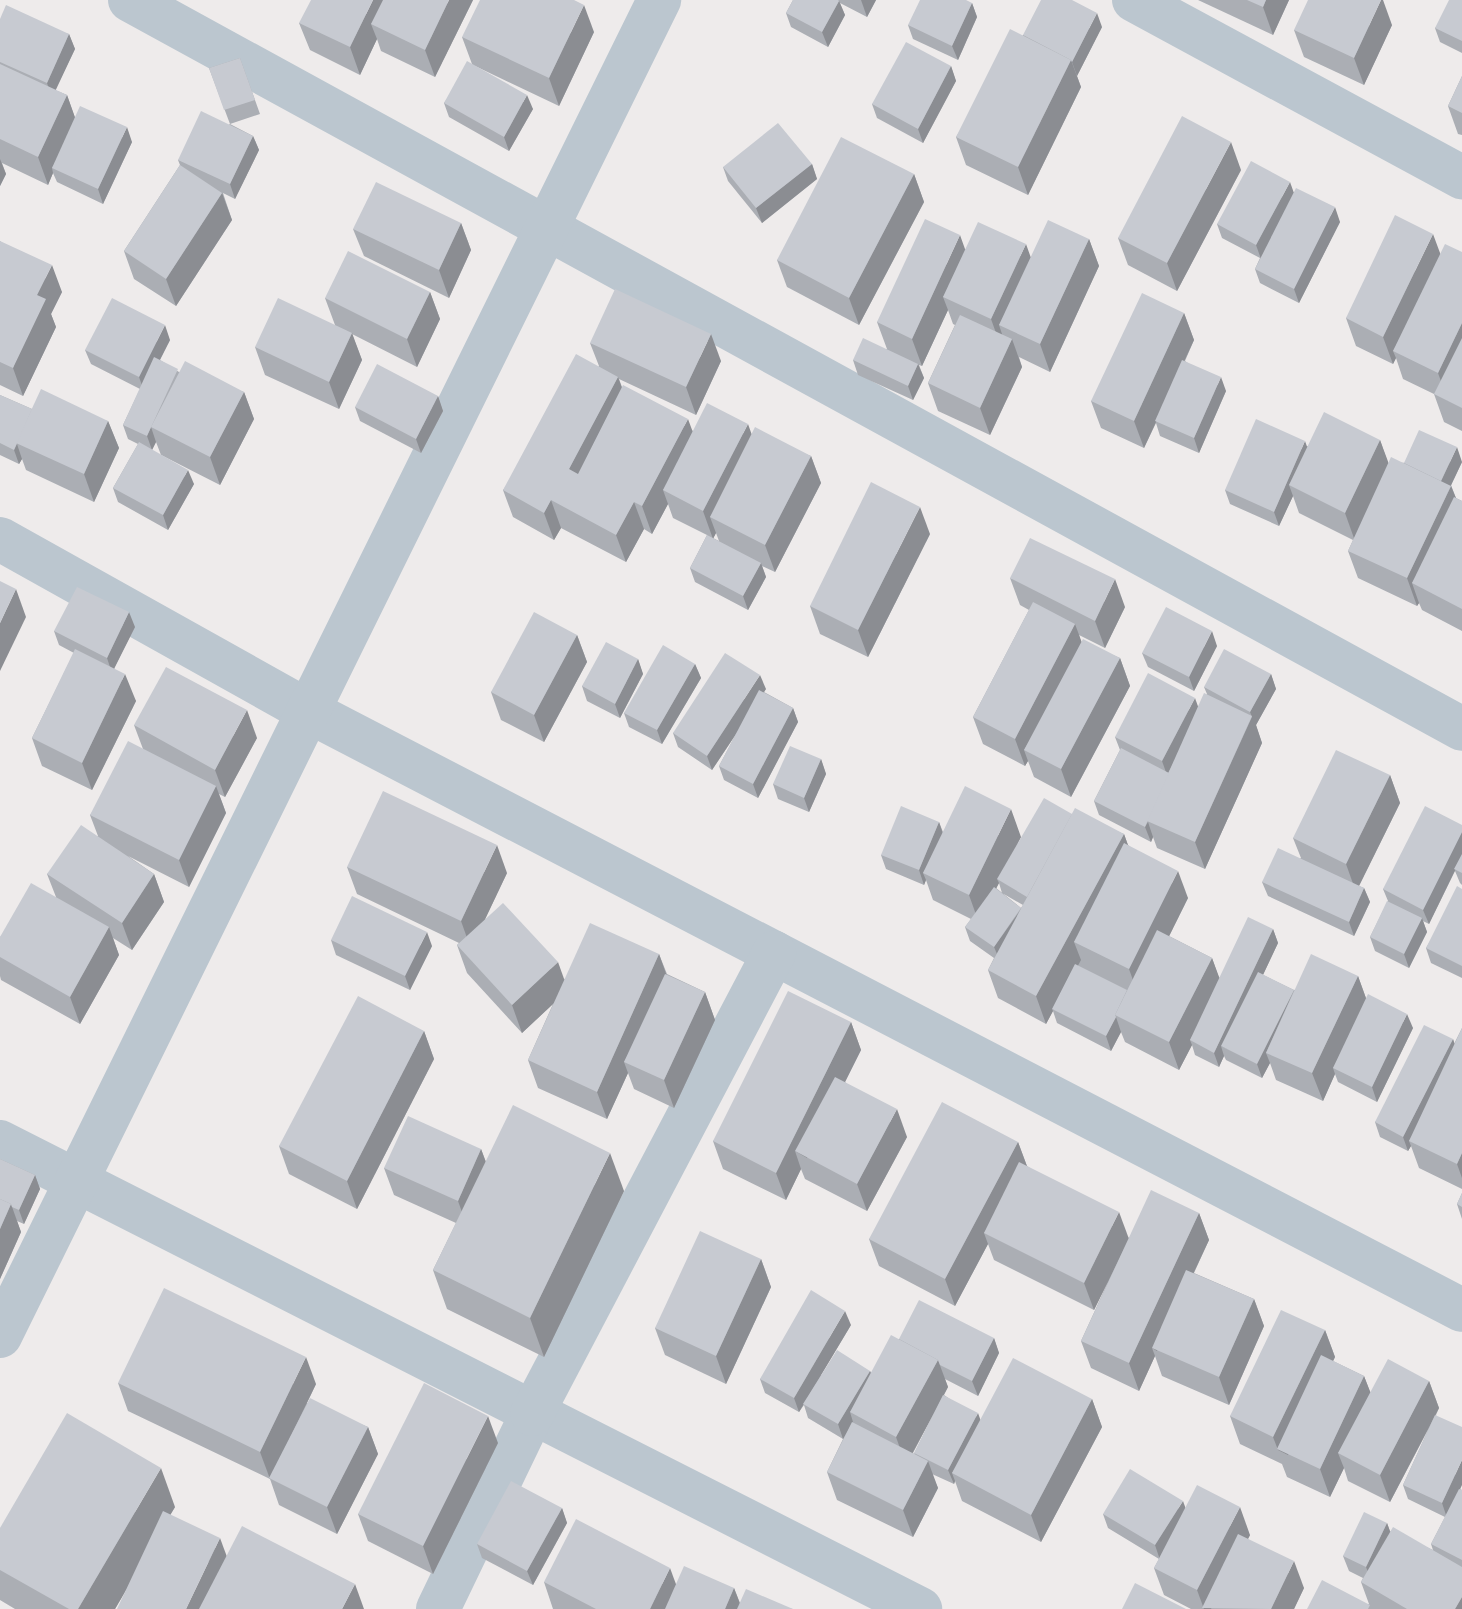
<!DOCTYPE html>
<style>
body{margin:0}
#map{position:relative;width:1462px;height:1609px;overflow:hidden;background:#eeebeb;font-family:"Sofia Sans Condensed",sans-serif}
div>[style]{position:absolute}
.street>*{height:44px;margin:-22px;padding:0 22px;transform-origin:22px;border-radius:22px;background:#bbc6cf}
.wall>*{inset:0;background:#abaeb4}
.shaded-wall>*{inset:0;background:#8b8d92}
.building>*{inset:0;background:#c7cad1}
span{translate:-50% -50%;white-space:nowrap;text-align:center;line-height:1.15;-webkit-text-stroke:8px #fff;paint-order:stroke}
</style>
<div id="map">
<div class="street">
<i style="left:130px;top:0;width:1518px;rotate:28.69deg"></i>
<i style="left:1134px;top:0;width:373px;rotate:28.4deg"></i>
<i style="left:0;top:539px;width:353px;rotate:29.2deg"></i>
<i style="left:308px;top:711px;width:1300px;rotate:27.43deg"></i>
<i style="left:0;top:1142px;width:1032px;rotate:26.91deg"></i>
<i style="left:0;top:1336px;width:1490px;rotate:-63.74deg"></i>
<i style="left:438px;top:1609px;width:216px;rotate:-64.3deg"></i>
<i style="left:532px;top:1414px;width:521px;rotate:-62.3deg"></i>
</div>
<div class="wall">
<i style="clip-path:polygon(473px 0,435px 77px,381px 51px,377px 39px,360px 75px,310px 50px,299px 23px)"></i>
<i style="clip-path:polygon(793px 0,876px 0,867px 17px,840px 3px,845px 15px,828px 47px,791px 27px,786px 13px)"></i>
<i style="clip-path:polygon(1198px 0,1289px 0,1273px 35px)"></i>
<i style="clip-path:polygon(1462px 0,1462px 53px,1440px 42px,1435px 28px)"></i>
<i style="clip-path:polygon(972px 3px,977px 17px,958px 60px,913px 39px,908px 25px)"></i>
<i style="clip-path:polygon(0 19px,69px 34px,75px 49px,55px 90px,67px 95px,75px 118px,132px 142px,103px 204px,57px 182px,53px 173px,48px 185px,2px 163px,6px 174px,0 186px)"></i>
<i style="clip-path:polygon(1392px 25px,1364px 85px,1304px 57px,1294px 30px)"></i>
<i style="clip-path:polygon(1102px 27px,1077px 76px,1081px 87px,1028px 195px,966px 165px,956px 137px,1023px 35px)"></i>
<i style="clip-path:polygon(594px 32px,559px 106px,475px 66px,533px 109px,509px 151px,449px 117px,444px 103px,472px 64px,462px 37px)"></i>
<i style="clip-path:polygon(240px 58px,260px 114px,230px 124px,253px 136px,259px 150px,235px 199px,223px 193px,232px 220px,176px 306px,134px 279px,124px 251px,180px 165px,178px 160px,230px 124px,209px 68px)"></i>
<i style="clip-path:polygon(951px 66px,956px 81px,923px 143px,877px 118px,872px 104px)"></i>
<i style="clip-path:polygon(1462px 76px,1462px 135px,1458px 134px,1448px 106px)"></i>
<i style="clip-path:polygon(812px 164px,817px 179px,762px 223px,728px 181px,723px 167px)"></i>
<i style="clip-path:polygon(1241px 170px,1177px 291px,1128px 265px,1118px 238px)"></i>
<i style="clip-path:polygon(914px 174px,924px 202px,859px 325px,787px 287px,777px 260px)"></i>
<i style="clip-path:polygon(1294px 192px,1340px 222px,1299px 303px,1260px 283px,1255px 269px,1260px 258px,1222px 238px,1217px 224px)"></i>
<i style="clip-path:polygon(461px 223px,471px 250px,449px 298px,364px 256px,353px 229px)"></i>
<i style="clip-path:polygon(1089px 239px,1099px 266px,1050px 372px,1019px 357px,1022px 367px,990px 435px,938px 411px,928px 383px,955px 325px,953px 324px,948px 310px,922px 366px,919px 365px,924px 378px,913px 400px,858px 375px,853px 360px,887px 349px,877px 322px,965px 249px,1031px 257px)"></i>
<i style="clip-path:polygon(0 241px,62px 292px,51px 314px,56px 327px,23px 396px,0 385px)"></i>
<i style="clip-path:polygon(1462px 252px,1462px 431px,1444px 422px,1434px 394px,1403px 379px,1396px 358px,1393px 364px,1356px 346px,1346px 318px,1440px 254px)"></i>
<i style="clip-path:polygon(430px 292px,440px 319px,417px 367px,352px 334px,362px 360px,339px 409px,265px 375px,255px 347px,335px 325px,325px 298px)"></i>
<i style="clip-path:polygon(1184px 313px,1194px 340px,1185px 361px,1226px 391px,1199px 453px,1160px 436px,1156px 423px,1144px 448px,1101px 428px,1091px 401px)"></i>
<i style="clip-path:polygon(170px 340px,160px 360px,179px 372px,244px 392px,254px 419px,220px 485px,161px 455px,156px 442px,152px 450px,194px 484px,168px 530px,118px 502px,113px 488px,138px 444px,128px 439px,123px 425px,140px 389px,91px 364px,85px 350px)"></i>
<i style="clip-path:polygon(evenodd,590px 343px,721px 361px,696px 415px,619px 379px,622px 387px,693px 431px,751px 434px,811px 456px,821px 483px,775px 572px,762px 566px,766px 577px,748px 610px,695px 582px,690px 568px,707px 535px,673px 518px,668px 504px,652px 534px,644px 529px,626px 562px,561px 528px,554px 540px,513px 517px,503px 490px,599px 366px,590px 343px,716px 533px,719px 541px,713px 538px,716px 533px)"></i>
<i style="clip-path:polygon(0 395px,32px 409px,108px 421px,119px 448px,94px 502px,26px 470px,22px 459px,19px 464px,0 455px)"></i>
<i style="clip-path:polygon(438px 396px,443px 411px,421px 453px,360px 421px,355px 407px)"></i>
<i style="clip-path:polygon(1380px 440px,1388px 463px,1462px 462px,1451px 485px,1456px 498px,1462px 501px,1462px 631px,1422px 610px,1419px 603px,1417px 606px,1358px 578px,1348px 551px,1353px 540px,1299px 513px,1293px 496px,1279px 526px,1230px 504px,1225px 490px,1307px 446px)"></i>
<i style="clip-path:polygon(930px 534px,868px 657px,820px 634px,810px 606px)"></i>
<i style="clip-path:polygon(1010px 578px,1125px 607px,1105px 648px,1079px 635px,1081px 642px,1120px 658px,1130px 686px,1071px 797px,1034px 777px,1028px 761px,1025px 766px,983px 744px,973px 717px,1029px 610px,1020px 605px)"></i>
<i style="clip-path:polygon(135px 627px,114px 668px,136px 701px,92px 790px,42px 766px,32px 738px,74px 653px,59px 645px,54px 631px)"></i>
<i style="clip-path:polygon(577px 635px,587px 662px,544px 742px,501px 720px,491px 692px)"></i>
<i style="clip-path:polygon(1217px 646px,1194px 691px,1148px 667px,1142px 653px)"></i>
<i style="clip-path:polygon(638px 659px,643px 674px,620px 718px,587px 701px,582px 686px)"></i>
<i style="clip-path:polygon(695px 664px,701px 678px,662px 744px,629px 727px,624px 713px)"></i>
<i style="clip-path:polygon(1271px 674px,1276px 689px,1256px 725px,1262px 743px,1205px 869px,1157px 848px,1153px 837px,1151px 842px,1099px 815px,1094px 801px,1120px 750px,1115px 737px,1198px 707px,1207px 694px,1204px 687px)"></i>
<i style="clip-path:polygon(766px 689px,764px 692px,793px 708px,798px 722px,758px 798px,724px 780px,719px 766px,736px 734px,712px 770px,678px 747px,673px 733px)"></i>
<i style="clip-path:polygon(134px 725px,257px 738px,225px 797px,219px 794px,226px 813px,189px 887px,128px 856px,154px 874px,164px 902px,132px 950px,113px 938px,119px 955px,80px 1024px,1px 980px,0 976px,0 937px,56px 897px,47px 874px,98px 836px,90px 815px,143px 749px)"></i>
<i style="clip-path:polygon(821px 759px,826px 774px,809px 812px,778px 799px,773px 784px)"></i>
<i style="clip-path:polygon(1390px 775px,1400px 803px,1359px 886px,1364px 888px,1370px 902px,1354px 936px,1268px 896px,1262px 882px,1301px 858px,1293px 838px)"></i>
<i style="clip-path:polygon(evenodd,1072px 814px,1124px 834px,1128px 845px,1188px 898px,1169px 936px,1212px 958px,1219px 978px,1273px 929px,1278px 943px,1263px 975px,1294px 990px,1358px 976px,1366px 998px,1413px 1028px,1377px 1102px,1338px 1082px,1335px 1074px,1323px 1101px,1276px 1080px,1270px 1063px,1262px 1078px,1226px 1060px,1224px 1056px,1219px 1067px,1195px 1055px,1192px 1045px,1179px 1070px,1125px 1042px,1121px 1032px,1111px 1051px,1057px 1023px,1053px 1011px,1046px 1024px,998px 998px,988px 970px,994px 958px,970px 941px,965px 927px,971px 919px,933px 900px,926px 880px,924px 885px,886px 869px,881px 855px,939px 822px,943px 832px,1021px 837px,1017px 844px,1072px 814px,999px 883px,1002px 893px,1023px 905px,1021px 908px,996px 888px,999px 883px)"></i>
<i style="clip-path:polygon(1462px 825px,1462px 885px,1460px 883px,1455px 871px,1429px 924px,1423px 921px,1427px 932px,1409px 968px,1375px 951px,1370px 937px,1388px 901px,1383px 889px)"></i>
<i style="clip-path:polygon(347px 867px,507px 873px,485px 919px,564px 979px,659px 954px,667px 974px,705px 992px,715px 1020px,674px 1108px,634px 1089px,628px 1073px,607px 1119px,538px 1088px,528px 1060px,553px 1004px,522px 1033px,467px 973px,457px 945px,459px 943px,357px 894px)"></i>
<i style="clip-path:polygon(1462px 889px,1462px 978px,1431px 963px,1426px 948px)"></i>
<i style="clip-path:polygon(331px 940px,432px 946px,410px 990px,336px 955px)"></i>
<i style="clip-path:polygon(851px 1022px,861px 1050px,845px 1082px,907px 1137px,867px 1211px,805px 1179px,801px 1169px,786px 1200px,723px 1169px,713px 1141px)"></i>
<i style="clip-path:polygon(1462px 1028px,1462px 1189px,1419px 1168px,1411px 1146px,1408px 1151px,1380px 1137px,1375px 1122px,1453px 1039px,1454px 1044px)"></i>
<i style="clip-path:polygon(424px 1031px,434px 1059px,357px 1209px,289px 1174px,279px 1146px)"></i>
<i style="clip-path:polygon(1018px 1142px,1027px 1166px,1129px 1238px,1199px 1213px,1209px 1240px,1194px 1273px,1254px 1299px,1264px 1326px,1229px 1405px,1162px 1376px,1155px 1356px,1139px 1391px,1091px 1368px,1081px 1341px,1108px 1282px,1094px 1310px,994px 1260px,988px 1244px,955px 1306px,879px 1266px,869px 1239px)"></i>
<i style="clip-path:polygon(481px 1149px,486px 1162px,624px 1191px,544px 1357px,447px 1309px,433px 1270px,456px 1223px,394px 1195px,384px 1168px)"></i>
<i style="clip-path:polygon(0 1159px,35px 1175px,40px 1189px,24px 1224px,17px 1221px,21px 1232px,0 1279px)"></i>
<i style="clip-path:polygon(1462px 1193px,1462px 1219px,1457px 1204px)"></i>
<i style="clip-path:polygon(761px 1259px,771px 1287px,726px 1384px,665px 1355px,655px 1328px)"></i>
<i style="clip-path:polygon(evenodd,851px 1325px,821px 1375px,870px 1371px,871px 1373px,899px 1339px,994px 1338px,999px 1353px,978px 1396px,945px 1379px,948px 1387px,944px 1395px,980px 1420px,1092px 1399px,1102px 1427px,1041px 1542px,962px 1501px,955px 1481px,954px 1484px,932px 1474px,938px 1488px,913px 1537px,837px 1500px,827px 1472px,843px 1439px,808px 1418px,804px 1405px,799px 1412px,765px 1393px,760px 1379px,851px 1325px,934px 1413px,914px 1454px,913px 1453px,934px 1413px)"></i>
<i style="clip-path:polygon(1325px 1330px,1335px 1357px,1333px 1361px,1364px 1376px,1370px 1392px,1429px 1381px,1439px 1408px,1436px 1415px,1460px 1489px,1462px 1490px,1462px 1609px,1307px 1609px,1369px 1604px,1361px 1582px,1363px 1578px,1349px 1571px,1343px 1556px,1387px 1523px,1390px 1531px,1433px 1550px,1431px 1544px,1445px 1517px,1408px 1499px,1403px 1485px,1429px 1428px,1390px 1502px,1348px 1481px,1344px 1468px,1330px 1497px,1287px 1477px,1282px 1464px,1240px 1444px,1230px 1416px)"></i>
<i style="clip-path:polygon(118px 1383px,316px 1384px,307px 1403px,368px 1427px,378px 1454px,337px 1534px,279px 1505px,270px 1479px,128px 1411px)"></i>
<i style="clip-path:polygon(498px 1443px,433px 1574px,368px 1541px,358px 1514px)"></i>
<i style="clip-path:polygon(175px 1507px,170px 1515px,226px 1556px,126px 1590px,115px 1609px,15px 1609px,0 1600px,0 1528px)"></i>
<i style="clip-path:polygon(562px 1508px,567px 1523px,533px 1585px,482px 1558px,477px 1544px)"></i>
<i style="clip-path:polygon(1185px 1508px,1250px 1535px,1248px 1539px,1304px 1588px,1294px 1609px,1191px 1609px,1164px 1595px,1154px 1568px,1159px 1559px,1108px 1528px,1103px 1514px)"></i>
<i style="clip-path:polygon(544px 1582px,676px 1584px,734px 1588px,740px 1603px,793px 1609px,553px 1609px)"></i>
</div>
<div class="shaded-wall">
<i style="clip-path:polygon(373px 0,397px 0,371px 24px,377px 39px,360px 75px,350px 47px)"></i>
<i style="clip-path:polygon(449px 0,473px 0,435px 77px,425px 50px)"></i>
<i style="clip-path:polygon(861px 0,876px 0,867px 17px)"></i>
<i style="clip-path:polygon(1266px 0,1289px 0,1273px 35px,1263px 7px)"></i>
<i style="clip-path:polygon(1381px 0,1383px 0,1392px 25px,1364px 85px,1354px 58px)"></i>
<i style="clip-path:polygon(839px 1px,845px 15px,828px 47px,822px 32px)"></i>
<i style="clip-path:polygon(972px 3px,977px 17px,958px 60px,952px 46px)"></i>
<i style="clip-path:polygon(584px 5px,594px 32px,559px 106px,549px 78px)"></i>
<i style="clip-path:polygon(1097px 13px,1102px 27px,1077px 76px,1072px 62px)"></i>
<i style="clip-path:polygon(69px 34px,75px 49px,52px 98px,47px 83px)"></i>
<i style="clip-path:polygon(1071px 60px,1081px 87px,1028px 195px,1018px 167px)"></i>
<i style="clip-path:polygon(951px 66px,956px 81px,923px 143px,918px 129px)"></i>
<i style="clip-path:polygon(67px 95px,77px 123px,52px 168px,53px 173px,48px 185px,38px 157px)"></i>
<i style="clip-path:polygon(527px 95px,533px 109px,509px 151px,504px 137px)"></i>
<i style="clip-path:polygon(127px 127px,132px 142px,103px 204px,98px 189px)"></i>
<i style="clip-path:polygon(253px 136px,259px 150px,235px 199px,230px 184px)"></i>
<i style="clip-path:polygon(1231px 142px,1241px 170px,1177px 291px,1167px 263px)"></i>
<i style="clip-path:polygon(0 159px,6px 174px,0 186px)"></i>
<i style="clip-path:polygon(812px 164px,817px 179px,762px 223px,756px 208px)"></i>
<i style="clip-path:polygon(914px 174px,924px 202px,859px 325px,849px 298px)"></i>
<i style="clip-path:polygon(1290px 182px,1295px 196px,1261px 259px,1256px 245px)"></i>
<i style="clip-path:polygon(222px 193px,232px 220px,176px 306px,166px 279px)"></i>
<i style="clip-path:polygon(1335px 207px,1340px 222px,1299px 303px,1294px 289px)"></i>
<i style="clip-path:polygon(461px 223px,471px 250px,449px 298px,439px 270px)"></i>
<i style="clip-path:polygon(1433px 234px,1443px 261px,1393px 351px,1396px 358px,1393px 364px,1383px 337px)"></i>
<i style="clip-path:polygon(960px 235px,970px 263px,943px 297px,948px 310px,922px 366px,912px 339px)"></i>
<i style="clip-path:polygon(1089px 239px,1099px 266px,1050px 372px,1040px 344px)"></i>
<i style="clip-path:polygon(1026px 244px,1036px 272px,999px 325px,1004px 340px,1001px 347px,991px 319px)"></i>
<i style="clip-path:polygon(52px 265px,62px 292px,51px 314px,56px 327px,23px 396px,13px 368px,37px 295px)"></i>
<i style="clip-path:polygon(430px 292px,440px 319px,417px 367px,407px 339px)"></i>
<i style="clip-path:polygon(1184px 313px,1194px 340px,1144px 448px,1134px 421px)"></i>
<i style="clip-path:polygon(1462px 323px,1462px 371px,1448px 401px,1438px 373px)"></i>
<i style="clip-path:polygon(165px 325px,170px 340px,144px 391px,139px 377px)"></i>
<i style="clip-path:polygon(352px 333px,362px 360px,339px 409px,329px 382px)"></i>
<i style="clip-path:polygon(711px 334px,721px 361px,696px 415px,686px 387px)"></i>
<i style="clip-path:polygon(1012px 339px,1022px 367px,990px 435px,980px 408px)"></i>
<i style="clip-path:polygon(918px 364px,924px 378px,913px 400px,908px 386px)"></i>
<i style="clip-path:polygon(618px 377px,628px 405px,579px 496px,569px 469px)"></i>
<i style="clip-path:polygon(1221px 377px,1226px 391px,1199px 453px,1194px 438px)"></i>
<i style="clip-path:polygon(244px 392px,254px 419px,220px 485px,210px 457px)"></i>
<i style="clip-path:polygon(438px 396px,443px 411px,421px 453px,416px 439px)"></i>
<i style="clip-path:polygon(688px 419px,698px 446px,663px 490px,668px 504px,652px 534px,642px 506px)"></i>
<i style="clip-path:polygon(108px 421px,119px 448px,94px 502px,84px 474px)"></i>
<i style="clip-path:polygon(748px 424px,758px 452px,710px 517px,716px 533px,713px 539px,703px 511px)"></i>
<i style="clip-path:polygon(151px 427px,156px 442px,152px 450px,147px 436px)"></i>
<i style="clip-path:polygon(1380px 440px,1390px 467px,1355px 541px,1345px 513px)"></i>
<i style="clip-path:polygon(1305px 441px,1310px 455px,1289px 485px,1293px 496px,1279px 526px,1274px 512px)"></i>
<i style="clip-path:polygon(17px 444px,22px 459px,19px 464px,14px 450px)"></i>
<i style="clip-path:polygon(1457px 447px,1462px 462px,1446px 496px,1441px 481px)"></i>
<i style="clip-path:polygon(811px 456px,821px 483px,775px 572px,765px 545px)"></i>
<i style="clip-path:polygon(188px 470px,194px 484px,168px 530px,163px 515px)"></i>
<i style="clip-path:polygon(1451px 486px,1462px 513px,1412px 583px,1419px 603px,1417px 606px,1407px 578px)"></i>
<i style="clip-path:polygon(551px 500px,561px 528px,554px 540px,544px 513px)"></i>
<i style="clip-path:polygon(634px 502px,644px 529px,626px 562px,616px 535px)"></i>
<i style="clip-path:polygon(920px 507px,930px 534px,868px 657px,858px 630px)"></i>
<i style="clip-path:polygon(761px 563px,766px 577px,748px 610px,743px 596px)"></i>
<i style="clip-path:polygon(1115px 579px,1125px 607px,1105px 648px,1095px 621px)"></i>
<i style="clip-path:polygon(16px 589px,26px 617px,0 671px,0 623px)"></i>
<i style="clip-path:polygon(129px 612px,135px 627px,112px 673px,107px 658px)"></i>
<i style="clip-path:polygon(1075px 624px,1085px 651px,1024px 750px,1028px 761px,1025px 766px,1015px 739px)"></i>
<i style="clip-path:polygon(1212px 631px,1217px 646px,1194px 691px,1189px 677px)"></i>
<i style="clip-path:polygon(577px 635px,587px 662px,544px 742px,534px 715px)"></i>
<i style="clip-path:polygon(1120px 658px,1130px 686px,1071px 797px,1061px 769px)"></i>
<i style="clip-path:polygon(638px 659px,643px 674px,620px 718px,615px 704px)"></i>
<i style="clip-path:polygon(695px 664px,701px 678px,662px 744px,657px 730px)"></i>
<i style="clip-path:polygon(125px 674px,136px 701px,92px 790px,82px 763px)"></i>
<i style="clip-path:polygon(1271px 674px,1276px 689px,1256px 725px,1262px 743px,1205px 869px,1195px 842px,1252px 717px,1250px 712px)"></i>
<i style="clip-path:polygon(760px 675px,766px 689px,712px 770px,707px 756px)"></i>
<i style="clip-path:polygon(1195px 698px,1200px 712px,1167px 775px,1162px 761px)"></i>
<i style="clip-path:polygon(793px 708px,798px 722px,758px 798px,753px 784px)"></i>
<i style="clip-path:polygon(247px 710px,257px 738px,225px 797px,215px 770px)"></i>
<i style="clip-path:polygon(821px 759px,826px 774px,809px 812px,804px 798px)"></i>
<i style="clip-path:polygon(1390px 775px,1400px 803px,1356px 892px,1346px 864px)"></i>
<i style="clip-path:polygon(216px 786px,226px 813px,189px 887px,179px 860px)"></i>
<i style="clip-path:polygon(1011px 809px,1021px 837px,1000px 880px,997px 879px,999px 883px,979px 923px,969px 895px)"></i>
<i style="clip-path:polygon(939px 822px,944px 837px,923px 873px,926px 880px,924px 885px,919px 870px)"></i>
<i style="clip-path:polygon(1148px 822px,1153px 837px,1151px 842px,1145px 827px)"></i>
<i style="clip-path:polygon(1462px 832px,1462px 856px,1429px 924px,1423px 910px)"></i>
<i style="clip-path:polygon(1124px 834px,1134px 862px,1074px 942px,1081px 960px,1054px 1010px,1052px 1009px,1053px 1011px,1046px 1024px,1036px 996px)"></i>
<i style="clip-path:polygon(497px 845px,507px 873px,471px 949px,461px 921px)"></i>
<i style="clip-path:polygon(1178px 871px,1188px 898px,1139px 997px,1129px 969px)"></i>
<i style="clip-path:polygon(154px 874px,164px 902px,132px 950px,122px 923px)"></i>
<i style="clip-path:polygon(1364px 888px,1370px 902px,1354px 936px,1349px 922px)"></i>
<i style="clip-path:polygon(1022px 908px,1000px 961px,994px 947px)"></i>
<i style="clip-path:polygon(1422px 918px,1427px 932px,1409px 968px,1404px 954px)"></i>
<i style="clip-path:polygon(109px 927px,119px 955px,80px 1024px,70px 997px)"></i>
<i style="clip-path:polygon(1273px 929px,1278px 943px,1228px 1049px,1221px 1046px,1224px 1056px,1219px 1067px,1214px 1053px)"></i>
<i style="clip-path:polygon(427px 932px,432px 946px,410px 990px,405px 976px)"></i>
<i style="clip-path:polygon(659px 954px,669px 982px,624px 1062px,628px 1073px,607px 1119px,597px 1092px)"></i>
<i style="clip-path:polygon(1212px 958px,1222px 985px,1190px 1040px,1192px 1045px,1179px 1070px,1169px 1042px)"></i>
<i style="clip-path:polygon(558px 962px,568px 990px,522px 1033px,512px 1005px)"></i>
<i style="clip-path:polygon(1358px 976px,1368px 1004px,1333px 1068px,1335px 1074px,1323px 1101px,1312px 1073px)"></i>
<i style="clip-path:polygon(1294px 990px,1266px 1053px,1270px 1063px,1262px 1078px,1257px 1064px)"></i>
<i style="clip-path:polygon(705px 992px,715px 1020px,674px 1108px,664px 1080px)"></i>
<i style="clip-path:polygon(1407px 1014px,1413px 1028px,1377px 1102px,1372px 1087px)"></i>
<i style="clip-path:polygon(1116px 1017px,1121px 1032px,1111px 1051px,1106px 1036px)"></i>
<i style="clip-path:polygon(851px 1022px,861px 1050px,807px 1158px,795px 1151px,801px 1169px,786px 1200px,776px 1173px)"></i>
<i style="clip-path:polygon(424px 1031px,434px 1059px,357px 1209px,347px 1181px)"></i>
<i style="clip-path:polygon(1453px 1039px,1458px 1054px,1409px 1141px,1411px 1146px,1408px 1151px,1403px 1137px)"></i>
<i style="clip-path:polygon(897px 1109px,907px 1137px,867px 1211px,857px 1184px)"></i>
<i style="clip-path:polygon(1018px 1142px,1028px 1169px,984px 1233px,988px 1244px,955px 1306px,945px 1279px)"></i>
<i style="clip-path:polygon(481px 1149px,491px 1176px,468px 1229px,458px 1201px)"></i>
<i style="clip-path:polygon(610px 1153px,624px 1191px,544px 1357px,530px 1318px)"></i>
<i style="clip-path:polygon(1462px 1153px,1462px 1178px,1457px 1164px)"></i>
<i style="clip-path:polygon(35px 1175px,40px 1189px,24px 1224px,19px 1210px)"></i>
<i style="clip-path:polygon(11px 1204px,21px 1232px,0 1279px,0 1229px)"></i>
<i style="clip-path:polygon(1119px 1212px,1129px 1239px,1094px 1310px,1084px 1283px)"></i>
<i style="clip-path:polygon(1199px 1213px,1209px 1240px,1157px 1351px,1152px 1348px,1155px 1356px,1139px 1391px,1129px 1363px)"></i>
<i style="clip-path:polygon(761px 1259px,771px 1287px,726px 1384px,716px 1356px)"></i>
<i style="clip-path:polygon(1254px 1299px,1264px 1326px,1229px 1405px,1219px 1377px)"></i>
<i style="clip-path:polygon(845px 1311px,851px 1325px,799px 1412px,794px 1398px)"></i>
<i style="clip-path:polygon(1325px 1330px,1335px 1357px,1288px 1455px,1278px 1450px,1273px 1437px)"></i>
<i style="clip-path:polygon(994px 1338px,999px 1353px,978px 1396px,972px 1381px)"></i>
<i style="clip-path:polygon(306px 1357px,316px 1384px,270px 1479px,260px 1452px)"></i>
<i style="clip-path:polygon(938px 1360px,948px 1387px,906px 1465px,896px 1437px)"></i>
<i style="clip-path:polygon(870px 1371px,876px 1385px,850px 1412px,853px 1422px,843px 1439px,838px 1424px)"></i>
<i style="clip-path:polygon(1364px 1376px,1375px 1404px,1338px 1453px,1344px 1468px,1330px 1497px,1320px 1469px)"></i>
<i style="clip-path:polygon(1429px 1381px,1439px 1408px,1390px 1502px,1380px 1475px)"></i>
<i style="clip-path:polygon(1092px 1399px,1102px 1427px,1041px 1542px,1031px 1515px)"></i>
<i style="clip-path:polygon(978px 1413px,983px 1427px,952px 1473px,955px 1481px,954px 1484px,948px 1470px)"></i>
<i style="clip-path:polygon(488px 1416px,498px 1443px,433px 1574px,423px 1546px)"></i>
<i style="clip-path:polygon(368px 1427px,378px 1454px,337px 1534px,327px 1507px)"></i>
<i style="clip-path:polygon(1462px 1460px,1462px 1485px,1447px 1518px,1442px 1503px)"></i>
<i style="clip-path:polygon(928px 1461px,938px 1488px,913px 1537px,903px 1510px)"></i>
<i style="clip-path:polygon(161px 1468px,175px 1507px,115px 1609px,78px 1609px)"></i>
<i style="clip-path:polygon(1183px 1501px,1188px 1515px,1160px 1560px,1155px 1545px)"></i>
<i style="clip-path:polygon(1240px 1507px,1250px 1535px,1211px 1609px,1204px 1609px,1197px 1590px)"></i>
<i style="clip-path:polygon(562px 1508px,567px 1523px,533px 1585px,527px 1571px)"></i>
<i style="clip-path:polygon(1387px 1523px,1392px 1537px,1372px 1582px,1366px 1567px)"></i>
<i style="clip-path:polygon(220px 1538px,230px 1565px,209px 1609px,186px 1609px)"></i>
<i style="clip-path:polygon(1294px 1561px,1304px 1588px,1294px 1609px,1271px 1609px)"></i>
<i style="clip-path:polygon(670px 1568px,680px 1595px,673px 1609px,650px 1609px)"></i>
<i style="clip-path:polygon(355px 1584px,364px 1609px,342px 1609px)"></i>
<i style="clip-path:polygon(734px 1588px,742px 1609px,725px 1609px)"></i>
<i style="clip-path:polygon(1462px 1597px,1462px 1609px,1455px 1609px)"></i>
</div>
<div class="building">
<i style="clip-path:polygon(311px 0,373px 0,350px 47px,299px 23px)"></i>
<i style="clip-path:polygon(383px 0,449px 0,425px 50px,371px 24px)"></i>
<i style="clip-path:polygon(480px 0,574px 0,584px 5px,549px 78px,462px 37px)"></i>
<i style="clip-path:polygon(793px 0,838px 0,839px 1px,822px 32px,786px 13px)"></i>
<i style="clip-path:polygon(920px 0,966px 0,972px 3px,952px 46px,908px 25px)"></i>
<i style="clip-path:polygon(1041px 0,1072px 0,1097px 13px,1072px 62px,1071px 60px,1023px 35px)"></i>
<i style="clip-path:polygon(1247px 0,1266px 0,1263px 7px)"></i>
<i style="clip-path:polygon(1308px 0,1381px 0,1354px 58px,1294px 30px)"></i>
<i style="clip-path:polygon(1449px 0,1462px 0,1462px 41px,1435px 28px)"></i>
<i style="clip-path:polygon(6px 5px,69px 34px,47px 83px,0 62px,0 19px)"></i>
<i style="clip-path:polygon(1010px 29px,1071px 60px,1018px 167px,956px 137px)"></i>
<i style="clip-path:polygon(906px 42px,951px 66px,918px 129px,872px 104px)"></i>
<i style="clip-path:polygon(240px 58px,255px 100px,224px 110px,209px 68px)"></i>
<i style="clip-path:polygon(467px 61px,527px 95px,504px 137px,444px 103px)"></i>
<i style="clip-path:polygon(0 64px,67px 95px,38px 157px,0 139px)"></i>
<i style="clip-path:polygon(1462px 76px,1462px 113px,1448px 106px)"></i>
<i style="clip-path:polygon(80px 106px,127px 127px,98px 189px,52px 168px)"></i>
<i style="clip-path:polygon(201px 111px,253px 136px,230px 184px,178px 160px)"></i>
<i style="clip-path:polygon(1182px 116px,1231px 142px,1167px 263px,1118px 238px)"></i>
<i style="clip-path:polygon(778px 123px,812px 164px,756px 208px,723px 167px)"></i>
<i style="clip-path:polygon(841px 137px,914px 174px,849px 298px,777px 260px)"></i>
<i style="clip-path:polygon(1251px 161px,1290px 182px,1256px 245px,1217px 224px)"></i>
<i style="clip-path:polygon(180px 165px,222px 193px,166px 279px,124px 251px)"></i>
<i style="clip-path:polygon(376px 182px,461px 223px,439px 270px,353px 229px)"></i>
<i style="clip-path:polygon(1296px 188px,1335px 207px,1294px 289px,1255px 269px)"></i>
<i style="clip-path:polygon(1395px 215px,1433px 234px,1383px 337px,1346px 318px)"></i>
<i style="clip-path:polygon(925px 219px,960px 235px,912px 339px,877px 322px)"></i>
<i style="clip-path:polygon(1048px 220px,1089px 239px,1040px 344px,999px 325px)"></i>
<i style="clip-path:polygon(978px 222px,1026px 244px,991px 319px,943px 297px)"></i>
<i style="clip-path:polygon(0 241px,52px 265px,37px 295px,46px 299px,13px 368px,0 362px)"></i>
<i style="clip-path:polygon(1445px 244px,1462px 252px,1462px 323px,1438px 373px,1393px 351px)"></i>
<i style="clip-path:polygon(348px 251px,430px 292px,407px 339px,325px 298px)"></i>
<i style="clip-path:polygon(615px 289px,711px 334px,686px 387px,590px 343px)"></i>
<i style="clip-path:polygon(1142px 293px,1184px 313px,1134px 421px,1091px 401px)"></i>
<i style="clip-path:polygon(112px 298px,165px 325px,139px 377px,85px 350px)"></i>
<i style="clip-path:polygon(278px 298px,352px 333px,329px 382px,255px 347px)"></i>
<i style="clip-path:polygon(960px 315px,1012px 339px,980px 408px,928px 383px)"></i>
<i style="clip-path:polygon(863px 338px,918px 364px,908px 386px,853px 360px)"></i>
<i style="clip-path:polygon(1462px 338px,1462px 408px,1434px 394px)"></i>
<i style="clip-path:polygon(576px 354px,618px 377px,569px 469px,578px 474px,623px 385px,688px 419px,642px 506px,634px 502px,616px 535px,551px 500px,544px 513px,503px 490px)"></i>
<i style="clip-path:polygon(154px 357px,178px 369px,147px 436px,123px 425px)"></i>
<i style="clip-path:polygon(1182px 360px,1221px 377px,1194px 438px,1155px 421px)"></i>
<i style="clip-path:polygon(185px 361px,244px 392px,210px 457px,151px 427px)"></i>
<i style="clip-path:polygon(377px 364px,438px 396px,416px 439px,355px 407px)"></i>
<i style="clip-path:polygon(41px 389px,108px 421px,84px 474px,16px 443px)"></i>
<i style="clip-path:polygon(0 395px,32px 409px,14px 450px,0 443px)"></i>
<i style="clip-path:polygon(707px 403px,748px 424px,703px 511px,663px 490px)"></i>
<i style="clip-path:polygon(1324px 412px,1380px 440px,1345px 513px,1289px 485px)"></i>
<i style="clip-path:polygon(1256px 419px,1305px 441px,1274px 512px,1225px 490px)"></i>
<i style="clip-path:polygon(755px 427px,811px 456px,765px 545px,710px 517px)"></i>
<i style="clip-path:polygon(1419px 430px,1457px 447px,1441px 481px,1404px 463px)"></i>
<i style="clip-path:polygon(139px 442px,188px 470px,163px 515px,113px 488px)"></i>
<i style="clip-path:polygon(1391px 457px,1451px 486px,1407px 578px,1348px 551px)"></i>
<i style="clip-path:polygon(871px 482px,920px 507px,858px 630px,810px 606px)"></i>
<i style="clip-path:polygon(1454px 497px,1462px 501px,1462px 609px,1412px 583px)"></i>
<i style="clip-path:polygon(707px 535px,761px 563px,743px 596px,690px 568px)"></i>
<i style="clip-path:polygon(1030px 538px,1115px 579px,1095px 621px,1010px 578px)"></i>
<i style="clip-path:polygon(0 581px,16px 589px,0 623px)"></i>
<i style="clip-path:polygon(77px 587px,129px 612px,107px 658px,54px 631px)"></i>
<i style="clip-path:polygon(1033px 602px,1075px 624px,1015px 739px,973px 717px)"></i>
<i style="clip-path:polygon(1166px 607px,1212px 631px,1189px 677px,1142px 653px)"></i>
<i style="clip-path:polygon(534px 612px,577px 635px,534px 715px,491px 692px)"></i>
<i style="clip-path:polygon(1083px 639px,1120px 658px,1061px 769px,1024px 750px)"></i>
<i style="clip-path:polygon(606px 642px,638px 659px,615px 704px,582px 686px)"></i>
<i style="clip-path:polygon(663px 645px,695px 664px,657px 730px,624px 713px)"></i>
<i style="clip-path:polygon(75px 649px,125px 674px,82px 763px,32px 738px)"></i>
<i style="clip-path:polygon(1224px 649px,1271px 674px,1250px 712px,1204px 687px)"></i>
<i style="clip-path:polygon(725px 653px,760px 675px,707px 756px,673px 733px)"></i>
<i style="clip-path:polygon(166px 667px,247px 710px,215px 770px,134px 725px)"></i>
<i style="clip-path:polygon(1148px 673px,1195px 698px,1162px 761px,1115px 737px)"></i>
<i style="clip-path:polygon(759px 690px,793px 708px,753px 784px,719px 766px)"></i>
<i style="clip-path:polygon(1204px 693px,1252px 716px,1195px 842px,1147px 821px)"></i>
<i style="clip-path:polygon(128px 741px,216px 786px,179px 860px,90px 815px)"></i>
<i style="clip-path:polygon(790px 746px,821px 759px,804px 798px,773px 784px)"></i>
<i style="clip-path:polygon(1121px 748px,1169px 773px,1145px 827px,1094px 801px)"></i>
<i style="clip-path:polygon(1336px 750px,1390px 775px,1346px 864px,1293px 838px)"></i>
<i style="clip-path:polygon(965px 786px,1011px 809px,969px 895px,923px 873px)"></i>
<i style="clip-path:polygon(383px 791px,497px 845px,461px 921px,347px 867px)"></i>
<i style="clip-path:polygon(1044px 798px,1072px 814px,1027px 897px,997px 879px)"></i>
<i style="clip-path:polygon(901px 806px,939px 822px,919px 870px,881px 855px)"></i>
<i style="clip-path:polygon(1425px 806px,1462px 825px,1462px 832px,1423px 910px,1383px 889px)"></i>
<i style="clip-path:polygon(1075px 808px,1124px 834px,1036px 996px,988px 970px)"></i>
<i style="clip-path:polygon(81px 825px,154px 874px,122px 923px,47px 874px)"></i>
<i style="clip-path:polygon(1124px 843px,1178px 871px,1129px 969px,1074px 942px)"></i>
<i style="clip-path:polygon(1278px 848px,1364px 888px,1349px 922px,1262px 882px)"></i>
<i style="clip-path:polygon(1462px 854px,1462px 873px,1454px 869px)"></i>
<i style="clip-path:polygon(31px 883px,109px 927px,70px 997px,0 957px,0 937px)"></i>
<i style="clip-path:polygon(1457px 886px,1462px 889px,1462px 966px,1426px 948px)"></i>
<i style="clip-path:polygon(994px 887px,1021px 908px,994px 947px,965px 927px)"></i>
<i style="clip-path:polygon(352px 896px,427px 932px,405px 976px,331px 940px)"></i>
<i style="clip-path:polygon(1387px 901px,1422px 918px,1404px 954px,1370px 937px)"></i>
<i style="clip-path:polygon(503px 903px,558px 962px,512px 1005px,457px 945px)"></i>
<i style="clip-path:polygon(1248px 917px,1273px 929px,1214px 1053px,1190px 1040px)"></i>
<i style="clip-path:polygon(590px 923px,659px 954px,597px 1092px,528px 1060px)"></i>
<i style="clip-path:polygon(1157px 930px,1212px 958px,1169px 1042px,1115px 1015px)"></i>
<i style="clip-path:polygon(1311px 954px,1358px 976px,1312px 1073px,1266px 1053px)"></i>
<i style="clip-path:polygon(1075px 964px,1127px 990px,1115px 1015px,1116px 1017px,1106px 1036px,1052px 1009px)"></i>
<i style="clip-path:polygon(1258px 972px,1294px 990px,1257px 1064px,1221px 1046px)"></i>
<i style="clip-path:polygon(665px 974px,705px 992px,664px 1080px,624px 1062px)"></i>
<i style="clip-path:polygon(788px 991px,851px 1022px,776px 1173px,713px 1141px)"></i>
<i style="clip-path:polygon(1368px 994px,1407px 1014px,1372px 1087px,1333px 1068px)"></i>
<i style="clip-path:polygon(358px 996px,424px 1031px,347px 1181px,279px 1146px)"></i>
<i style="clip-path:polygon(1424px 1025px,1453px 1039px,1403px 1137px,1375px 1122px)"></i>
<i style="clip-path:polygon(1462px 1028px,1462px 1153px,1457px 1164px,1409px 1141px)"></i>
<i style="clip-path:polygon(835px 1077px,897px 1109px,857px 1184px,795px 1151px)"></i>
<i style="clip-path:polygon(942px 1102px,1018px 1142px,945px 1279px,869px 1239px)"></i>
<i style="clip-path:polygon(513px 1105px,610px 1153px,530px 1318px,433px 1270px)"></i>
<i style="clip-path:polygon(408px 1116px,481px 1149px,458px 1201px,384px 1168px)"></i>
<i style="clip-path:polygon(0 1159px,35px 1175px,19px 1210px,12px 1207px,11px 1204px,0 1199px)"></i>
<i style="clip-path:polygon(1019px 1162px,1119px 1212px,1084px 1283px,984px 1233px)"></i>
<i style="clip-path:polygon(1151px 1190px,1199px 1213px,1129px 1363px,1081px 1341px)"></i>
<i style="clip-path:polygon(1462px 1193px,1462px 1207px,1457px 1204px)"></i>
<i style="clip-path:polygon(0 1199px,11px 1204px,0 1229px)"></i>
<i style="clip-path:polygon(700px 1231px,761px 1259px,716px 1356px,655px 1328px)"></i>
<i style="clip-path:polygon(1186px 1270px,1254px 1299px,1219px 1377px,1152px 1348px)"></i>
<i style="clip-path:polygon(164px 1288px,306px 1357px,260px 1452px,118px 1383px)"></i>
<i style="clip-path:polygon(811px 1290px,845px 1311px,794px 1398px,760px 1379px)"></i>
<i style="clip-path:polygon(919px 1300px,994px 1338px,972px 1381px,940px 1365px,938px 1360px,899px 1339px)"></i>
<i style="clip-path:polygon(1281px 1310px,1325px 1330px,1273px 1437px,1230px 1416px)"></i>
<i style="clip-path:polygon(891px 1335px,938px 1360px,896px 1437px,850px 1412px)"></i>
<i style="clip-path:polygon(837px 1350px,870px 1371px,838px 1424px,803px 1404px)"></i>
<i style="clip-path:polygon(1321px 1355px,1364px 1376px,1320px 1469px,1277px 1449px)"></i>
<i style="clip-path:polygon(1013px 1358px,1092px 1399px,1031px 1515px,952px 1473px)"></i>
<i style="clip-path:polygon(1388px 1359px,1429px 1381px,1380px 1475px,1338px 1453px)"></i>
<i style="clip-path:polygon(424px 1383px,488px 1416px,423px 1546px,358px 1514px)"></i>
<i style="clip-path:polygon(943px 1395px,978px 1413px,948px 1470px,914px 1453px)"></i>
<i style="clip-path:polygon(310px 1398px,368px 1427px,327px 1507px,269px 1478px)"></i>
<i style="clip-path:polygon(67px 1413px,161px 1468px,78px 1609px,69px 1609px,0 1570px,0 1528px)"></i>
<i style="clip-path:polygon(1435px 1415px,1462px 1427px,1462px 1460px,1442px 1503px,1403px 1485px)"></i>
<i style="clip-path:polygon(852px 1422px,928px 1461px,903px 1510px,827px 1472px)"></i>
<i style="clip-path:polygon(1130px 1469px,1183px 1501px,1155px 1545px,1103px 1514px)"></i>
<i style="clip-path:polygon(511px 1481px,562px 1508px,527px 1571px,477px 1544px)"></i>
<i style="clip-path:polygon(1197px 1485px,1240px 1507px,1197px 1590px,1154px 1568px)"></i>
<i style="clip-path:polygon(1459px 1489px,1462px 1490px,1462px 1560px,1431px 1544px)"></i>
<i style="clip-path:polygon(163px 1511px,220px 1538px,186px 1609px,117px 1609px)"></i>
<i style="clip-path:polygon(1364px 1512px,1387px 1523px,1366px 1567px,1343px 1556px)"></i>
<i style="clip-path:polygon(576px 1519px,670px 1568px,650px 1609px,596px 1609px,544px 1582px)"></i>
<i style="clip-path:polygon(242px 1526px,355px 1584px,342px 1609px,199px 1609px)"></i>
<i style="clip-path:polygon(1393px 1527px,1462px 1567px,1462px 1597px,1455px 1609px,1407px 1609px,1361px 1582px)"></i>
<i style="clip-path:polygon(1238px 1534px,1294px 1561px,1271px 1609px,1202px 1608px)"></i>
<i style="clip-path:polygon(684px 1566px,734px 1588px,725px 1609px,665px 1609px)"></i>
<i style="clip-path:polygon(1322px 1580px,1370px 1605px,1368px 1609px,1307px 1609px)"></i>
<i style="clip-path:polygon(1135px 1583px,1186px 1609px,1122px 1609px)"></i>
<i style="clip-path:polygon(746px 1589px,793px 1609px,737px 1609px)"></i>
</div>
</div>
